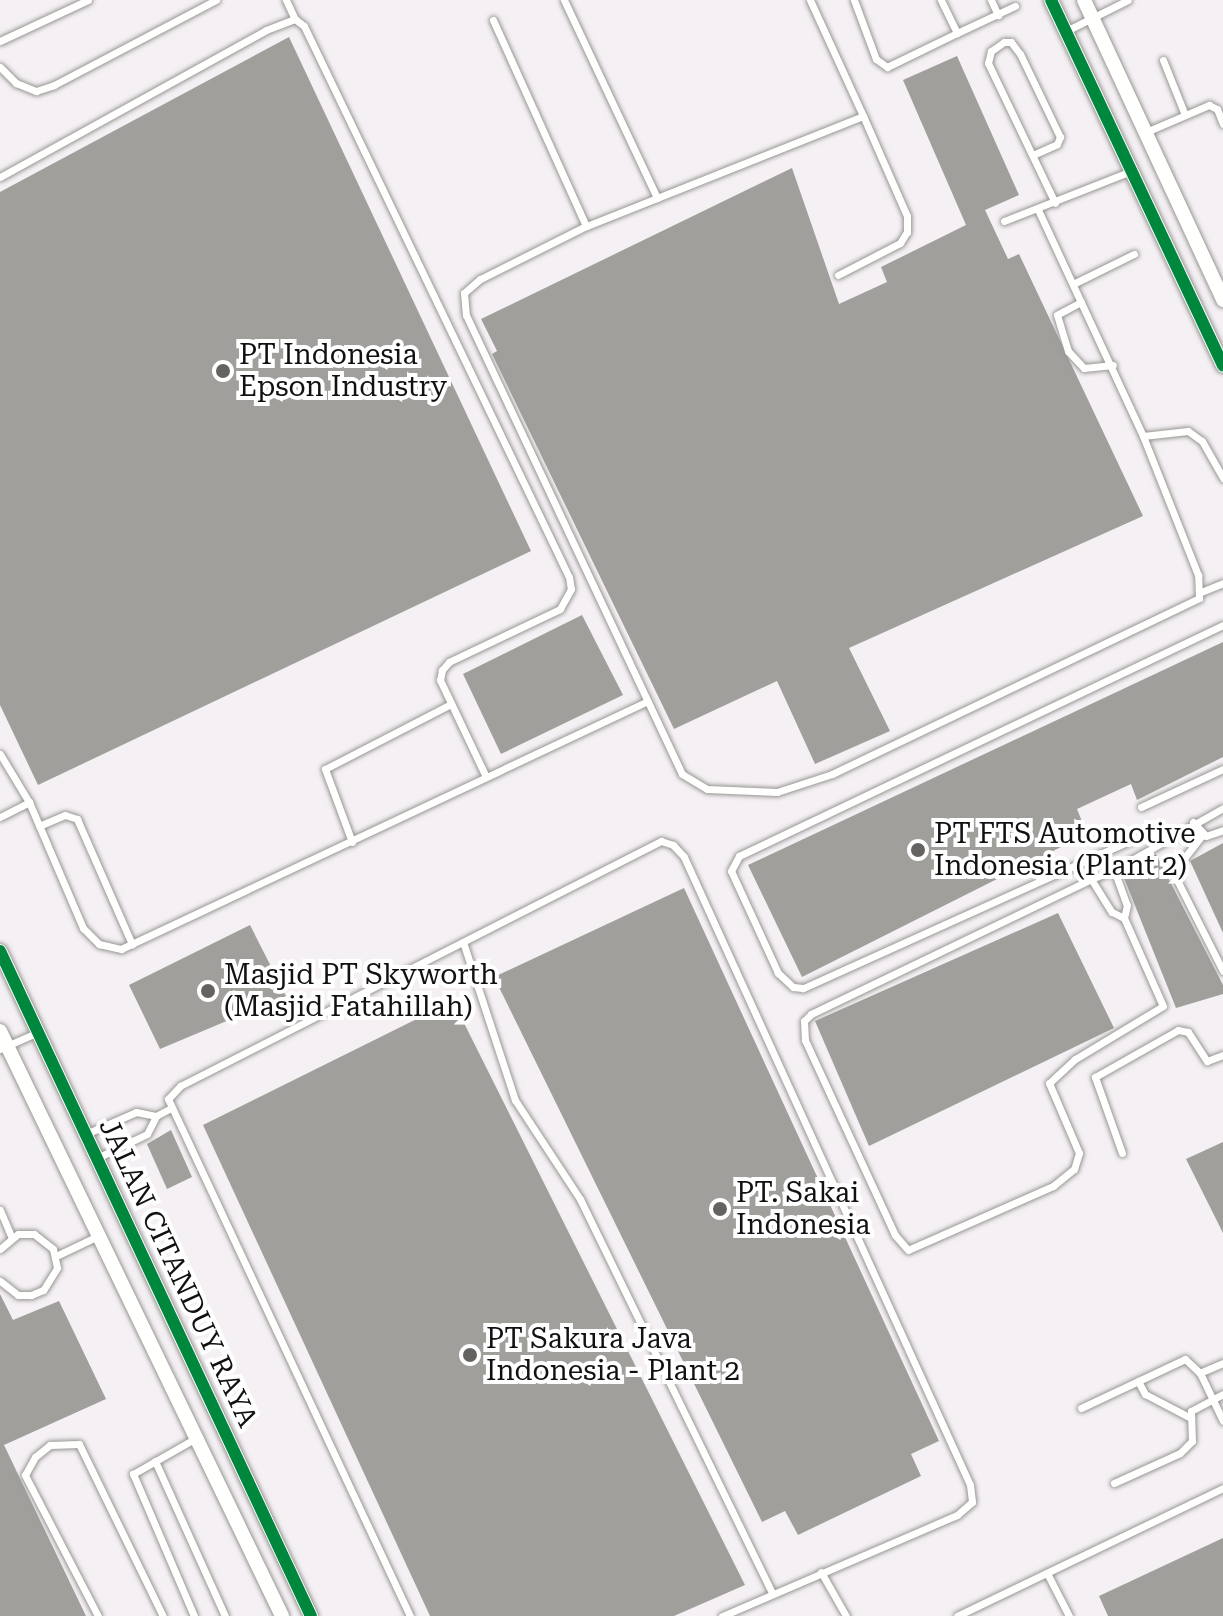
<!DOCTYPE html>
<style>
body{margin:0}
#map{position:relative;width:1223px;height:1616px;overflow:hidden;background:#fdfcf7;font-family:"Roboto Serif",serif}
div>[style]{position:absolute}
.industrial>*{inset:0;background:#f5f0f3}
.building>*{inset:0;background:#a19f9c}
.roads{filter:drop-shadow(0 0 2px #979795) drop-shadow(0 0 2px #979795)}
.lane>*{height:7px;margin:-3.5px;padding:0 3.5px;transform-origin:3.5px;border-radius:3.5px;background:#fffffe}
.street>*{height:14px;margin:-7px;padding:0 7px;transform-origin:7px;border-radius:7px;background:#fffffe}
.cycleway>*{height:12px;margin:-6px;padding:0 6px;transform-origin:6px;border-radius:6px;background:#00873e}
.dots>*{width:22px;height:22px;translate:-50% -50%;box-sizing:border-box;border:4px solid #fff;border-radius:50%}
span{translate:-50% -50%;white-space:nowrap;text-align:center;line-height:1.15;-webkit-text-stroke:8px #fff;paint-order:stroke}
.poi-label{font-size:28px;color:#111}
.left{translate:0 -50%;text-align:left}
.street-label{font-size:28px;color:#111}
</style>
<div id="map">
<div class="industrial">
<i style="clip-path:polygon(0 0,1223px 0,1223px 1616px,0 1616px)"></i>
</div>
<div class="building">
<i style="clip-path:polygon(289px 37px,531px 551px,38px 785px,0 705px,0 192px)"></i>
<i style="clip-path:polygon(957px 56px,1019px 195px,985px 210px,1008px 259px,1019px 254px,1143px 516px,849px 648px,890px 731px,815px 764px,777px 681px,674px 729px,492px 354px,497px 351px,481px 319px,792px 168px,839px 304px,887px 282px,881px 267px,966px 225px,903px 80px)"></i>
<i style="clip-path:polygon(582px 615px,623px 695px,501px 754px,463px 674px)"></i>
<i style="clip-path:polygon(1223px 642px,1223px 757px,1137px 800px,1131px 784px,1077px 809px,1087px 834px,802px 977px,748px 865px)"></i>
<i style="clip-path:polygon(1223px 843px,1223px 933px,1190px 861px)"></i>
<i style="clip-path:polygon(1156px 854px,1223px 985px,1223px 994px,1176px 1008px,1122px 873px)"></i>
<i style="clip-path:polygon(684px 888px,939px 1441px,911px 1454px,921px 1476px,798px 1535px,785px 1511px,762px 1522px,494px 977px)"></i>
<i style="clip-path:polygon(1058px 913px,1114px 1028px,869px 1146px,815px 1021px)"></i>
<i style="clip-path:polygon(250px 925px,286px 996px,160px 1049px,129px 985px)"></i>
<i style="clip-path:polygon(453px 1001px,745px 1585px,674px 1616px,430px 1616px,203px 1125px)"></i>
<i style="clip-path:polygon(171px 1130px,192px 1177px,167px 1189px,147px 1144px)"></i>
<i style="clip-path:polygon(1223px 1142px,1223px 1233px,1186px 1159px)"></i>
<i style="clip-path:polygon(0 1294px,13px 1320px,59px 1301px,106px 1399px,4px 1445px,86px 1616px,0 1616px)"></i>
<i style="clip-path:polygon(1223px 1538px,1223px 1616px,1108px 1616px,1099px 1596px)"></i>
</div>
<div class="roads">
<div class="lane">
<i style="left:286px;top:0;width:21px;rotate:65deg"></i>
<i style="left:564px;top:0;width:219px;rotate:64.8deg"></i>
<i style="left:810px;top:0;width:128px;rotate:65.4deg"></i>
<i style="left:854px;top:0;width:63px;rotate:69.6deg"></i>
<i style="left:876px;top:59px;width:14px;rotate:36deg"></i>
<i style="left:887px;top:67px;width:78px;rotate:-25.9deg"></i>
<i style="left:957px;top:33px;width:37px;rotate:-116deg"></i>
<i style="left:991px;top:0;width:17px;rotate:65deg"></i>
<i style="left:493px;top:20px;width:226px;rotate:65.7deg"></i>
<i style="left:1066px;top:31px;width:69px;rotate:-26.6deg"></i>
<i style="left:957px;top:33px;width:64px;rotate:-25deg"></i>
<i style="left:0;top:41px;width:97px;rotate:-25deg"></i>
<i style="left:1163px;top:60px;width:59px;rotate:68.2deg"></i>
<i style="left:0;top:67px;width:23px;rotate:45deg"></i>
<i style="left:16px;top:83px;width:22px;rotate:22deg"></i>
<i style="left:36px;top:91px;width:19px;rotate:-18deg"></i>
<i style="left:54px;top:85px;width:183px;rotate:-27.7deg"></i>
<i style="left:1146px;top:132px;width:69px;rotate:-23.2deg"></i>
<i style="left:1209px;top:105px;width:9px;rotate:27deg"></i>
<i style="left:1217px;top:109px;width:16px;rotate:68deg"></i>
<i style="left:1035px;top:154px;width:24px;rotate:-24deg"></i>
<i style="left:1057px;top:144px;width:8px;rotate:-67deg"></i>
<i style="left:1060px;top:137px;width:92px;rotate:-115.7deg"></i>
<i style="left:1020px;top:54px;width:15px;rotate:-127deg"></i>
<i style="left:1011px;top:42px;width:7px;rotate:180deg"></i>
<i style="left:1004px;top:42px;width:16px;rotate:145deg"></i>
<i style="left:991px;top:51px;width:12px;rotate:104deg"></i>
<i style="left:988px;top:63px;width:155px;rotate:64.4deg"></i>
<i style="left:0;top:177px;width:304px;rotate:-28.9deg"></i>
<i style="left:266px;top:30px;width:31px;rotate:-21deg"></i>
<i style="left:295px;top:19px;width:11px;rotate:38deg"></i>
<i style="left:304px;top:26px;width:611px;rotate:64.32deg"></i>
<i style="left:569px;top:577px;width:12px;rotate:81deg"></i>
<i style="left:571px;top:589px;width:23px;rotate:119deg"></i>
<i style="left:560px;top:609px;width:123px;rotate:154.5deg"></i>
<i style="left:449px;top:662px;width:11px;rotate:131deg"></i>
<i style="left:442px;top:670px;width:10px;rotate:101deg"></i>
<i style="left:440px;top:680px;width:107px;rotate:64.6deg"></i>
<i style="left:1004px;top:221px;width:136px;rotate:-21.5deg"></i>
<i style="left:838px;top:275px;width:70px;rotate:-27.3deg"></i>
<i style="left:900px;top:243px;width:13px;rotate:-58deg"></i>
<i style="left:907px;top:232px;width:16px;rotate:-90deg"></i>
<i style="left:907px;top:216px;width:109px;rotate:-113.7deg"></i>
<i style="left:863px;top:116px;width:298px;rotate:158.3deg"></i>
<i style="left:586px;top:226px;width:119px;rotate:153.4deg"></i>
<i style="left:480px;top:279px;width:21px;rotate:139deg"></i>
<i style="left:464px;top:293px;width:22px;rotate:85deg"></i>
<i style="left:466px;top:315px;width:507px;rotate:64.8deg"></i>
<i style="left:682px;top:774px;width:29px;rotate:31deg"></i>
<i style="left:707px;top:789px;width:70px;rotate:2.5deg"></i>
<i style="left:777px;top:792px;width:58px;rotate:-18.1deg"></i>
<i style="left:832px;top:774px;width:407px;rotate:-25.6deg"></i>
<i style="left:1199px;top:598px;width:23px;rotate:-92deg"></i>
<i style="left:1198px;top:575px;width:149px;rotate:-111.6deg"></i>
<i style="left:1143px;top:436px;width:251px;rotate:-114.9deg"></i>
<i style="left:1073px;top:284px;width:68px;rotate:-26.2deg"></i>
<i style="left:1081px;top:302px;width:27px;rotate:152deg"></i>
<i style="left:1057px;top:315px;width:38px;rotate:73deg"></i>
<i style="left:1068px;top:351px;width:23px;rotate:47deg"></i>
<i style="left:1084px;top:368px;width:29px;rotate:-6deg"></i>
<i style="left:1143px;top:436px;width:45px;rotate:-6.3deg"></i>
<i style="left:1188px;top:431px;width:17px;rotate:36deg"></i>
<i style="left:1202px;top:441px;width:43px;rotate:60.4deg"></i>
<i style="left:1201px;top:592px;width:24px;rotate:-22deg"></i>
<i style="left:0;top:754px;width:56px;rotate:58.9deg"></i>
<i style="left:1141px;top:807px;width:90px;rotate:-24.9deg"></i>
<i style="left:0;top:817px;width:33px;rotate:-27deg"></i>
<i style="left:29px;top:802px;width:137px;rotate:66.8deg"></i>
<i style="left:83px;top:928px;width:23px;rotate:45deg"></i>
<i style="left:99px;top:944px;width:23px;rotate:13deg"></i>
<i style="left:121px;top:949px;width:582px;rotate:-25.2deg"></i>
<i style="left:1193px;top:822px;width:19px;rotate:47deg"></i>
<i style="left:1206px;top:836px;width:18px;rotate:-19deg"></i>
<i style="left:39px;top:826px;width:28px;rotate:-23deg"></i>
<i style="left:65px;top:815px;width:13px;rotate:18deg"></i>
<i style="left:77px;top:819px;width:137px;rotate:66.3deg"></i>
<i style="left:1203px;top:834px;width:39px;rotate:128deg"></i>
<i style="left:1179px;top:865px;width:15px;rotate:98deg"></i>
<i style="left:1177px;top:880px;width:102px;rotate:63.2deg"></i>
<i style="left:1165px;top:840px;width:18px;rotate:-153deg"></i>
<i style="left:1149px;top:832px;width:380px;rotate:155.7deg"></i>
<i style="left:803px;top:988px;width:10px;rotate:-174deg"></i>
<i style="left:793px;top:987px;width:21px;rotate:-137deg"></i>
<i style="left:778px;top:973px;width:112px;rotate:-114.7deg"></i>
<i style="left:731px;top:871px;width:17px;rotate:-62deg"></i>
<i style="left:739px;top:856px;width:536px;rotate:-25.51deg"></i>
<i style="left:352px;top:842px;width:78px;rotate:-110.3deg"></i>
<i style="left:325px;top:769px;width:142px;rotate:-27.3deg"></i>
<i style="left:1114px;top:870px;width:37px;rotate:70deg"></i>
<i style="left:1127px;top:905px;width:13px;rotate:103deg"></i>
<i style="left:1091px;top:879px;width:39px;rotate:58deg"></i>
<i style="left:1112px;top:912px;width:13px;rotate:27deg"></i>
<i style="left:1124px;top:918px;width:96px;rotate:66.1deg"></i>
<i style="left:1163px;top:1006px;width:103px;rotate:148.9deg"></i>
<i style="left:1075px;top:1059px;width:35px;rotate:137deg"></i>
<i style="left:1049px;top:1083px;width:76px;rotate:66.8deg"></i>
<i style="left:1079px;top:1153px;width:17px;rotate:107deg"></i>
<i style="left:1074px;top:1169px;width:27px;rotate:141deg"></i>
<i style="left:1053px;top:1186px;width:158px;rotate:156.2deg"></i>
<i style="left:908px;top:1250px;width:20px;rotate:-131deg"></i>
<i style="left:895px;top:1235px;width:215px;rotate:-114.8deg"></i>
<i style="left:805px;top:1040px;width:19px;rotate:-93deg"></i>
<i style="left:804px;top:1021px;width:10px;rotate:-45deg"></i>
<i style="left:811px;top:1014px;width:311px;rotate:-25.7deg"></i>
<i style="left:1091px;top:879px;width:25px;rotate:-21deg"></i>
<i style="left:1114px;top:870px;width:125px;rotate:-29.6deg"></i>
<i style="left:464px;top:945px;width:163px;rotate:71.8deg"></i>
<i style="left:515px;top:1100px;width:118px;rotate:56.7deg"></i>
<i style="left:580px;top:1199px;width:437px;rotate:64deg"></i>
<i style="left:0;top:1049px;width:39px;rotate:-24deg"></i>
<i style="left:88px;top:1133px;width:52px;rotate:-23.6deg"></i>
<i style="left:136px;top:1112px;width:20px;rotate:11deg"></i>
<i style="left:1122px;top:1153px;width:81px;rotate:-109.6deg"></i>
<i style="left:1095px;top:1077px;width:95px;rotate:-29.5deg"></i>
<i style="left:1178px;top:1030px;width:10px;rotate:11deg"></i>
<i style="left:1188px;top:1032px;width:35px;rotate:57deg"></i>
<i style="left:1207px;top:1061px;width:17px;rotate:-21deg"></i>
<i style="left:99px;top:1157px;width:53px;rotate:-25.6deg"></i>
<i style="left:147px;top:1134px;width:20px;rotate:-63deg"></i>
<i style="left:156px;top:1116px;width:17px;rotate:-28deg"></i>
<i style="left:0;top:1210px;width:30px;rotate:67deg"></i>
<i style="left:0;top:1249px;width:23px;rotate:-40deg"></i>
<i style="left:18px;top:1234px;width:16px"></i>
<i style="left:34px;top:1234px;width:24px;rotate:38deg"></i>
<i style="left:53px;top:1249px;width:19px;rotate:78deg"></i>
<i style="left:57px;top:1268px;width:26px;rotate:122deg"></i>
<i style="left:43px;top:1290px;width:13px;rotate:157deg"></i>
<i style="left:31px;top:1295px;width:13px;rotate:180deg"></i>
<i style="left:18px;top:1295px;width:23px;rotate:-142deg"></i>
<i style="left:56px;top:1256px;width:47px;rotate:-25.5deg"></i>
<i style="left:1223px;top:1363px;width:25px;rotate:157deg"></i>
<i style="left:1200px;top:1373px;width:53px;rotate:64.4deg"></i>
<i style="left:1138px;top:1381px;width:15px;rotate:62deg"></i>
<i style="left:1145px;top:1394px;width:52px;rotate:27.6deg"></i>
<i style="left:1081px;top:1408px;width:115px;rotate:-25.2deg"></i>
<i style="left:1185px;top:1359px;width:21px;rotate:43deg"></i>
<i style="left:155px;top:1461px;width:170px;rotate:65.7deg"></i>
<i style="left:1114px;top:1483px;width:72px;rotate:-24.4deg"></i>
<i style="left:1180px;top:1453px;width:17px;rotate:-45deg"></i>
<i style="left:1192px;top:1441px;width:30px;rotate:-92deg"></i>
<i style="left:1191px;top:1411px;width:36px;rotate:-28deg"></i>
<i style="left:821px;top:1572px;width:51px;rotate:60.4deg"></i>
<i style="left:1047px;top:1573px;width:48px;rotate:62.9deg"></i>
<i style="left:98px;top:1616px;width:159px;rotate:-117.4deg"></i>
<i style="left:25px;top:1475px;width:21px;rotate:-61deg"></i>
<i style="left:35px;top:1457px;width:19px;rotate:-39deg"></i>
<i style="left:50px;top:1445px;width:29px;rotate:-2deg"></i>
<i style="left:79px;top:1444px;width:191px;rotate:64deg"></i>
<i style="left:194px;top:1616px;width:155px;rotate:-113.2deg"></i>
<i style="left:133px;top:1474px;width:73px;rotate:-29.7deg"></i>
<i style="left:410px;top:1616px;width:571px;rotate:-115.08deg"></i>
<i style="left:168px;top:1099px;width:18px;rotate:-47deg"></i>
<i style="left:180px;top:1086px;width:540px;rotate:-26.99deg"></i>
<i style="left:661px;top:841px;width:13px;rotate:18deg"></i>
<i style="left:673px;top:845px;width:16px;rotate:47deg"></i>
<i style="left:684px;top:857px;width:690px;rotate:65.51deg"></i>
<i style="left:970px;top:1485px;width:17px;rotate:83deg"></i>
<i style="left:972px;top:1502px;width:20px;rotate:139deg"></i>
<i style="left:957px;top:1515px;width:256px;rotate:156.7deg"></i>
<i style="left:957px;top:1616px;width:295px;rotate:-25.7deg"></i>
</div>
<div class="street">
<i style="left:1051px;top:0;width:404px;rotate:64.8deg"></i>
<i style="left:1084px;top:0;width:331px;rotate:65.1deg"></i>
<i style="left:0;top:951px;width:734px;rotate:64.94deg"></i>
<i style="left:0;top:1031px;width:649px;rotate:64.26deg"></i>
</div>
</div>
<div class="cycleway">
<i style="left:1051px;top:0;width:404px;rotate:64.8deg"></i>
<i style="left:0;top:951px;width:734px;rotate:64.94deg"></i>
</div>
<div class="dots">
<i style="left:223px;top:371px;background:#646362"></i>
<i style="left:918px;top:850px;background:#646362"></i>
<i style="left:208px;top:991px;background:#646362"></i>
<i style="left:720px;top:1209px;background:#646362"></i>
<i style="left:470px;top:1355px;background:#646362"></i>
</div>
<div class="poi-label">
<span class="left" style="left:239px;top:371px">PT Indonesia<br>Epson Industry</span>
<span class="left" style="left:934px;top:850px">PT FTS Automotive<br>Indonesia (Plant 2)</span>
<span class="left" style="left:224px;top:991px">Masjid PT Skyworth<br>(Masjid Fatahillah)</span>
<span class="left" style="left:736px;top:1209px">PT. Sakai<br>Indonesia</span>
<span class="left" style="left:486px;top:1355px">PT Sakura Java<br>Indonesia - Plant 2</span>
</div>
<div class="street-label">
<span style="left:178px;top:1273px;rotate:65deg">JALAN CITANDUY RAYA</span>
</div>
</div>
